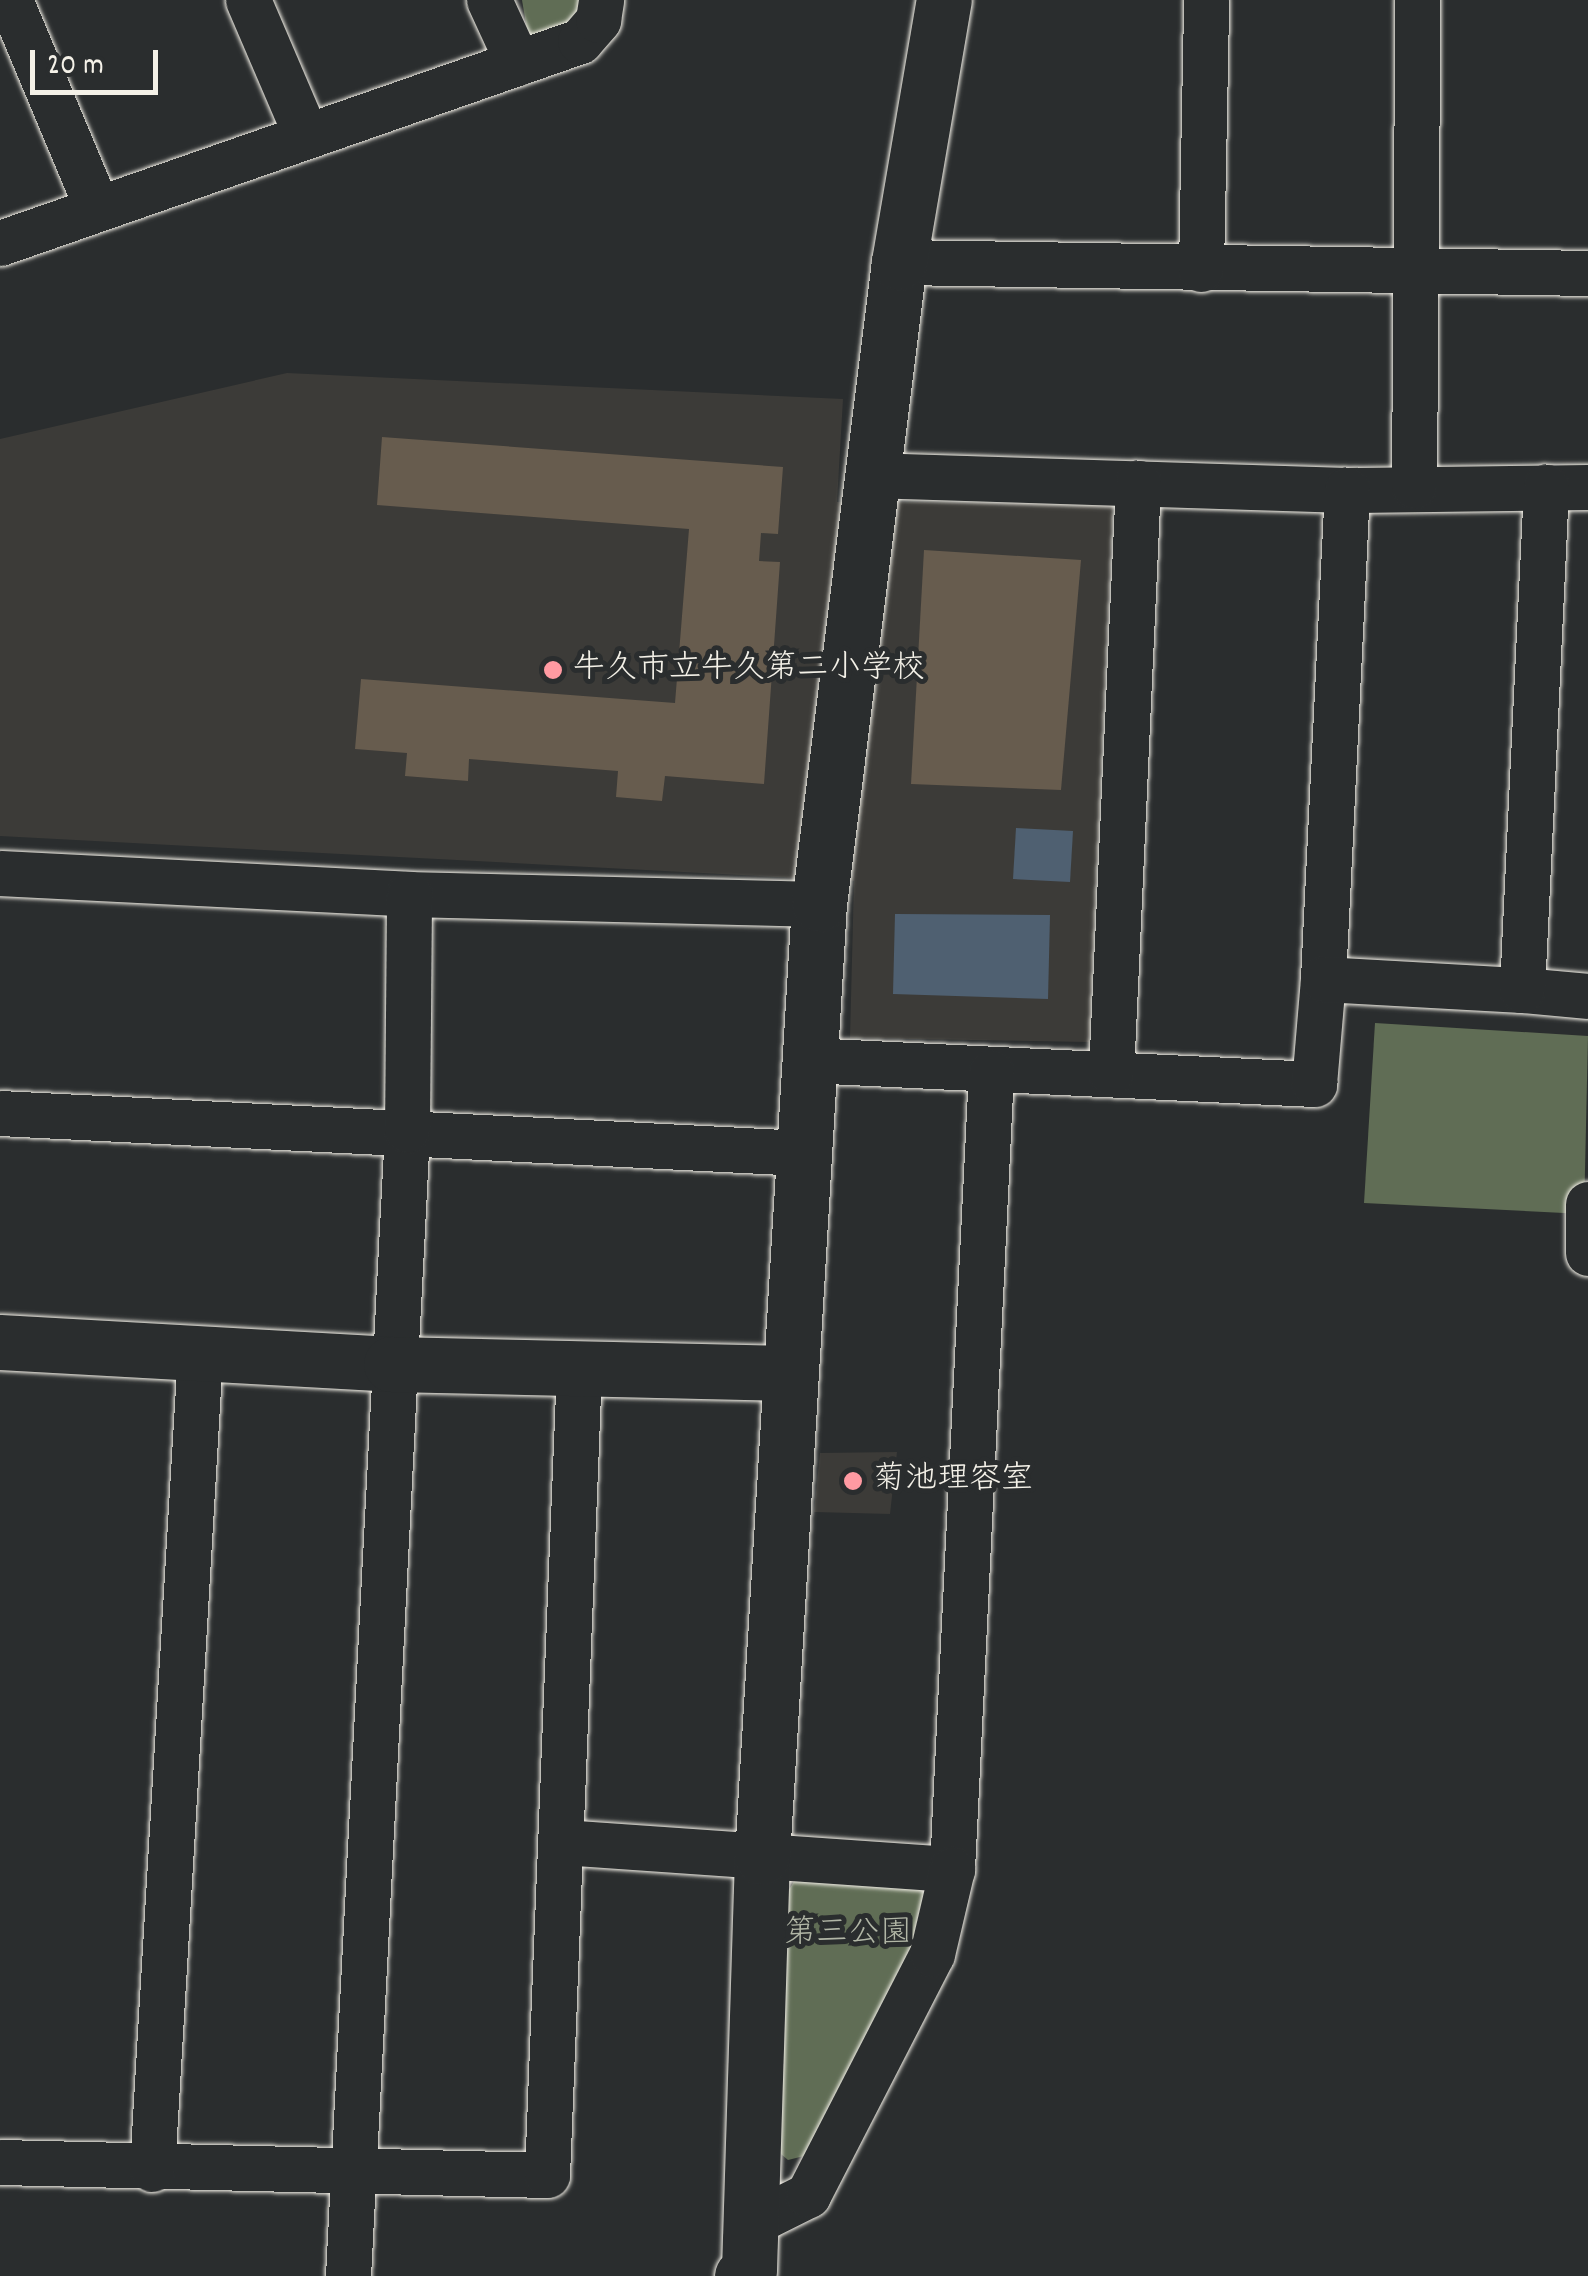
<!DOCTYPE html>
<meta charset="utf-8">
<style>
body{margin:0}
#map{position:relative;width:1588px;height:2276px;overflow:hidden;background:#2a2d2e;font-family:Dekko,"Klee One",sans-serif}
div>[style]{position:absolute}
.built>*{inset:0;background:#3c3b38}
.green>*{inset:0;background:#606d55}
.water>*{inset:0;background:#4f6071}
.building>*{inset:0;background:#675c4e}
.roads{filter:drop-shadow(0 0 2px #f4f1e8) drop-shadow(0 0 2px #f4f1e8)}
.street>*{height:45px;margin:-22.5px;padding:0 22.5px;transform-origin:22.5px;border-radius:22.5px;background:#2a2d2e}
.secondary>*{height:55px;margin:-27.5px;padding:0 27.5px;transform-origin:27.5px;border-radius:27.5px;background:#2a2d2e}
.dots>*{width:28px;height:28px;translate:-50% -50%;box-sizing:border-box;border:5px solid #2a2d2e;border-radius:50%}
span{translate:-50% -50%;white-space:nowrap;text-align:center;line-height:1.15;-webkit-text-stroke:10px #2a2d2e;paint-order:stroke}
.poi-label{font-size:32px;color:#f4f1e8}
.left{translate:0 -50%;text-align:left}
.park-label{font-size:32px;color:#b1b6a6}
.scale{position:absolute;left:30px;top:50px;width:128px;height:45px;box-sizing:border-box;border:5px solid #f4f1e8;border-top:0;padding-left:12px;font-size:30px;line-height:35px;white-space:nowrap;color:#f4f1e8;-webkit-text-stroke:8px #2a2d2e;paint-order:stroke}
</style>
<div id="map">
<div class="built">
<i style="clip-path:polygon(287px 373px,843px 399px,837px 502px,1113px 503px,1089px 1042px,850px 1038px,854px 881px,0 836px,0 439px)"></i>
<i style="clip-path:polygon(897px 1452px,890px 1514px,814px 1512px,820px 1453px)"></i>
</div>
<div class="green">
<i style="clip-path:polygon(522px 0,579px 0,575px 21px,529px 41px)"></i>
<i style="clip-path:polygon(1375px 1023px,1588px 1036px,1584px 1214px,1364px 1203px)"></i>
<i style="clip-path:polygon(802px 1868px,917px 1875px,927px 1904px,925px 1922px,804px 2156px,788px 2160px,775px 2149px,787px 1893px)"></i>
</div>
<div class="water">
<i style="clip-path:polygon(1016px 828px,1073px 831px,1070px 882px,1013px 879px)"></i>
<i style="clip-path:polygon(895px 914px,1050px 915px,1048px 999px,893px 994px)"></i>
</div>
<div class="building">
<i style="clip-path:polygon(382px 437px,783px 467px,778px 534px,761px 533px,759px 561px,780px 562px,764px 784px,665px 776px,662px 801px,616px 797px,618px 771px,469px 759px,468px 781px,405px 776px,407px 753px,355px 749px,361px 679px,675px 703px,689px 529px,377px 505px)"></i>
<i style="clip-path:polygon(924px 550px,1081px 560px,1061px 790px,911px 784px)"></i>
</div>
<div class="roads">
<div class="street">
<i style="left:10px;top:0;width:225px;rotate:67.3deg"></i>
<i style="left:248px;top:0;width:147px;rotate:66.8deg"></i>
<i style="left:489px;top:0;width:69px;rotate:65.3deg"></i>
<i style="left:0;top:243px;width:614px;rotate:-19.2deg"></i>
<i style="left:580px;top:41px;width:28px;rotate:-49deg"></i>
<i style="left:598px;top:20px;width:20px;rotate:-81deg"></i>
<i style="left:899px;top:262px;width:689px;rotate:0.91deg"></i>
<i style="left:1201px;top:269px;width:269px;rotate:-88.9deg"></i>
<i style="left:870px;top:475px;width:477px;rotate:1.8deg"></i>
<i style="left:1347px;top:490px;width:241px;rotate:-0.7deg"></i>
<i style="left:1414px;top:486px;width:486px;rotate:-89.6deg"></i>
<i style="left:0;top:873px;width:410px;rotate:2.9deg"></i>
<i style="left:409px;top:894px;width:410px;rotate:1.4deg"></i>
<i style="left:1323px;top:979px;width:490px;rotate:-87.2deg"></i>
<i style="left:1522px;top:990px;width:66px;rotate:5.2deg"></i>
<i style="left:807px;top:1060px;width:508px;rotate:2.71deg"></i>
<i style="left:1314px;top:1084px;width:105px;rotate:-85.1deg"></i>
<i style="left:1323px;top:979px;width:199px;rotate:3.2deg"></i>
<i style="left:1522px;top:990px;width:504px;rotate:-87.27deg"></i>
<i style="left:1111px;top:1073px;width:591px;rotate:-87.38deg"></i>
<i style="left:0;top:1113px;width:805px;rotate:2.85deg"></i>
<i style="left:1588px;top:1204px;width:49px;rotate:90deg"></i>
<i style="left:563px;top:1842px;width:390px;rotate:4deg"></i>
<i style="left:952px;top:1869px;width:798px;rotate:-87.2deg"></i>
<i style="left:0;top:2162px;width:547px;rotate:1.36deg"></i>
<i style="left:547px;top:2175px;width:808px;rotate:-87.73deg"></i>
<i style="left:152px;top:2169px;width:817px;rotate:-86.63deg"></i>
<i style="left:750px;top:2224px;width:65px;rotate:-26.6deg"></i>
<i style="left:808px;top:2195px;width:271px;rotate:-62.8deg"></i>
<i style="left:932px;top:1954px;width:87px;rotate:-76.8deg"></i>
<i style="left:348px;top:2276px;width:1148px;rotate:-87.05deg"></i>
<i style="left:407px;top:1130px;width:236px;rotate:-89.5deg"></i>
</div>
<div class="secondary">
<i style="left:0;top:1342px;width:392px;rotate:3.2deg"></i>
<i style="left:391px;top:1364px;width:398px;rotate:1.3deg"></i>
<i style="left:742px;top:2276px;width:9px;rotate:-41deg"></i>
<i style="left:749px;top:2270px;width:413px;rotate:-88.2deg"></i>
<i style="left:762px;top:1857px;width:955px;rotate:-86.58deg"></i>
<i style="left:819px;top:904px;width:647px;rotate:-82.9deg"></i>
<i style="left:899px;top:262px;width:266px;rotate:-80.3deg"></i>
</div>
</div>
<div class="dots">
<i style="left:553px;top:670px;background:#ff9aa2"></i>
<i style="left:853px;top:1481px;background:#ff9aa2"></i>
</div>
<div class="poi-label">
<span class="left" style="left:573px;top:670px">牛久市立牛久第二小学校</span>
<span class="left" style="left:873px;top:1481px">菊池理容室</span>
</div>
<div class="park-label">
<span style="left:848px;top:1935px">第三公園</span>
</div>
<div class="scale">20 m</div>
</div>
